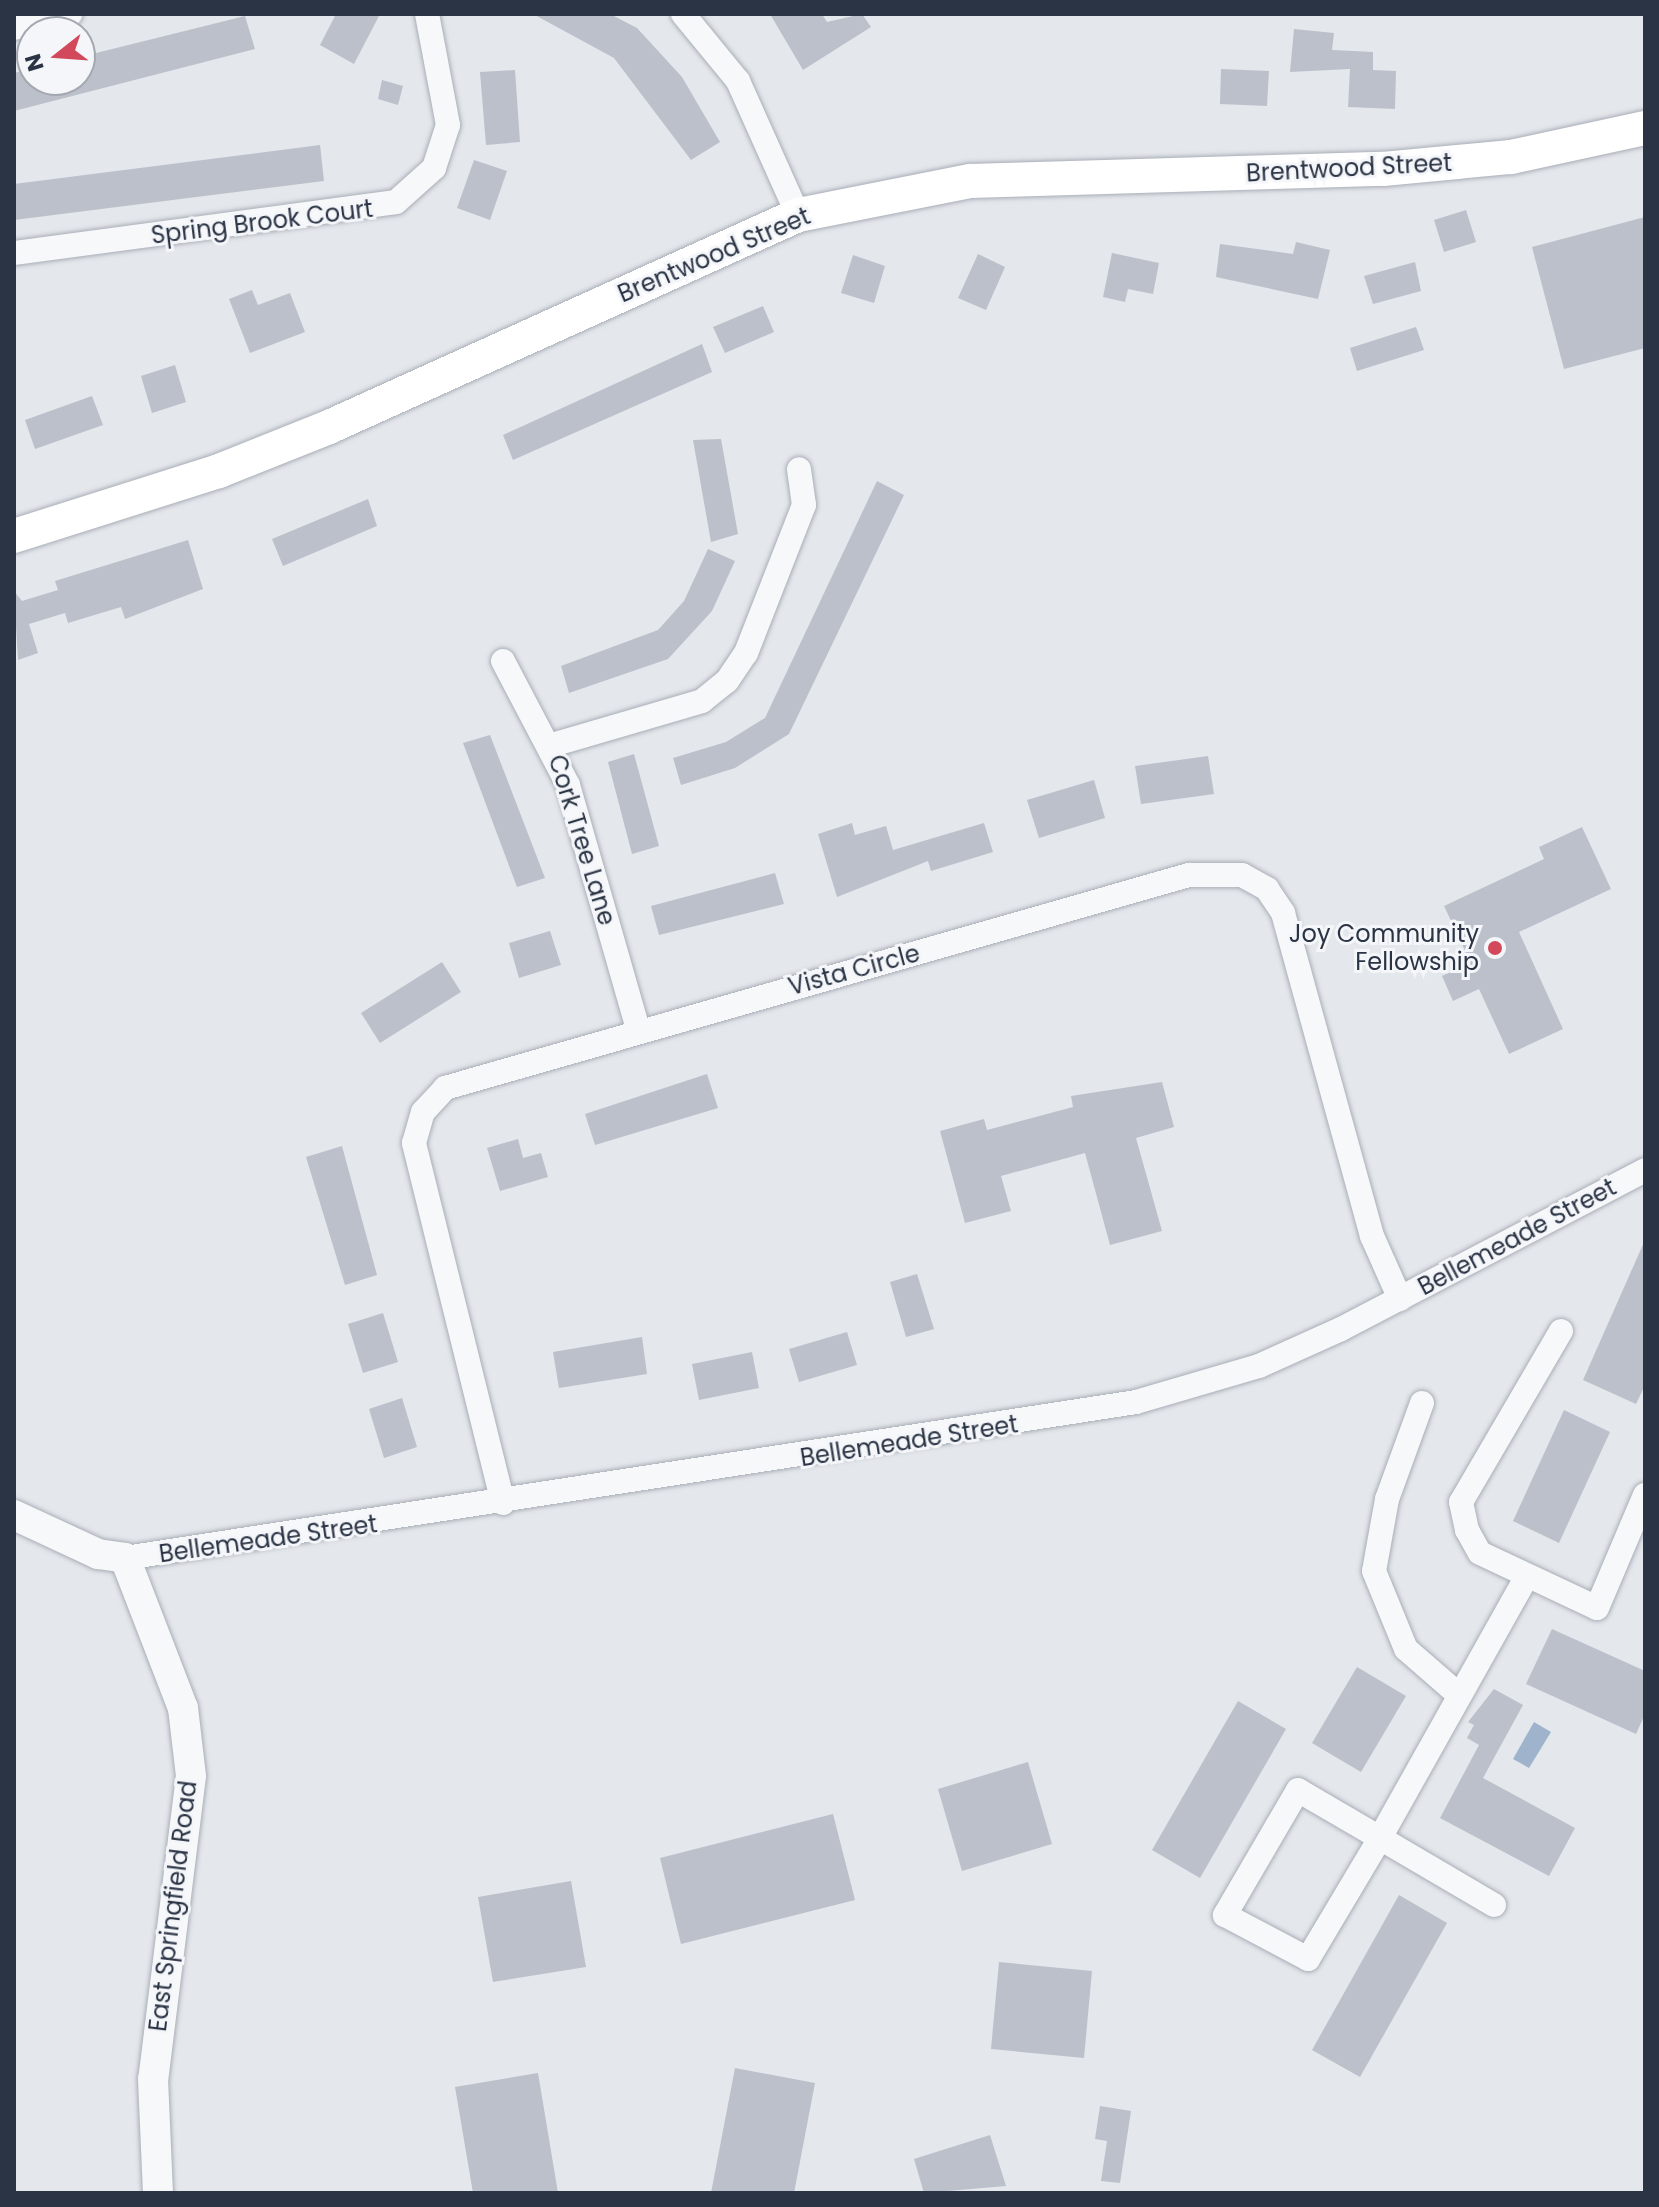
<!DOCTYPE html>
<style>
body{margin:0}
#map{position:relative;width:1659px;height:2207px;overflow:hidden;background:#e4e7ec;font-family:Poppins,sans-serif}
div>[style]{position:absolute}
.water>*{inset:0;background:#9fb4cc}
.building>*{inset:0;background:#bbc0ca}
.roads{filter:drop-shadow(0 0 2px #a9aeb7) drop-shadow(0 0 2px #a9aeb7)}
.minor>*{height:24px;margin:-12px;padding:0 12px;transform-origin:12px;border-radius:12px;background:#f7f8fa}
.tertiary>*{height:30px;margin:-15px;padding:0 15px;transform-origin:15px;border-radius:15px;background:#f7f8fa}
.secondary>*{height:34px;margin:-17px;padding:0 17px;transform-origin:17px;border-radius:17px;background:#fff}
.dots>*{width:22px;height:22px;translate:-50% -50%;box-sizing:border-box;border:4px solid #f4f6f9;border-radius:50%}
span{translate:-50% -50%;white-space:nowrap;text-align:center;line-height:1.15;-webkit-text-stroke:6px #f4f6f9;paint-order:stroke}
.street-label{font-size:24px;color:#2b3445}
.poi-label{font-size:24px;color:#2b3445}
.right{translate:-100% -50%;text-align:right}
.frame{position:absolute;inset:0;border:16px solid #2b3445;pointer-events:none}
.north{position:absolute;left:16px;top:16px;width:80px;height:80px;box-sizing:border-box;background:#f4f6f9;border:2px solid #a4a8b1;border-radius:50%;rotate:253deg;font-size:22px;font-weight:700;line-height:32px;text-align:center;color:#2b3445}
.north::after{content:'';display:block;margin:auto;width:28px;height:36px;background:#d1495b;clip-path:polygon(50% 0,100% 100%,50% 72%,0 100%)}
</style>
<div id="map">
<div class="water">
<i style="clip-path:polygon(1534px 1722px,1551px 1732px,1529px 1768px,1513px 1759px)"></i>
</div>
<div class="building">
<i style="clip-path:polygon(336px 14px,380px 14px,354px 64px,320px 45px)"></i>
<i style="clip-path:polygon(533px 14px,610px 14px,637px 28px,682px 77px,720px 142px,691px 160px,614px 58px)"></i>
<i style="clip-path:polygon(770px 14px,822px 14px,827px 22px,862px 14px,871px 27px,803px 70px)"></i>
<i style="clip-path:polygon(245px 16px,255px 49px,14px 111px,14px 73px,32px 68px,32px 80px,80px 80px,80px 57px)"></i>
<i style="clip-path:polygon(1294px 29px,1334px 33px,1332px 50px,1373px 52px,1373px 70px,1396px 71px,1395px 109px,1348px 107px,1350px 69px,1290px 72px)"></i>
<i style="clip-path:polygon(1221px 69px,1269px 71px,1267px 106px,1220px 104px)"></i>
<i style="clip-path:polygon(515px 70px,520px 142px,486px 145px,480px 72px)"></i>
<i style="clip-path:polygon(382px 80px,403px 86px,398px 105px,378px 99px)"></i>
<i style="clip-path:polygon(320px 145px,324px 181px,14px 220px,14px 184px)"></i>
<i style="clip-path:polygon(474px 160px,507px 171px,490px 220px,457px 208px)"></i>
<i style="clip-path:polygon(1466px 210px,1476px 242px,1444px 252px,1434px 220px)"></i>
<i style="clip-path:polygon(1645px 217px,1645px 348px,1564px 369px,1532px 247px)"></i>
<i style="clip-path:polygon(1296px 242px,1330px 250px,1318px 299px,1216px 277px,1220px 244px,1293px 254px)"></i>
<i style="clip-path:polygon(1112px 253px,1159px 263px,1153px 294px,1128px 289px,1125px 302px,1103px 297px)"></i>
<i style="clip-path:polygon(978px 254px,1005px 267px,986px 310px,958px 298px)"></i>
<i style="clip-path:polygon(853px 255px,885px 266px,874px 303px,841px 293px)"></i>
<i style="clip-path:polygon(1415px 262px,1421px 291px,1373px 304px,1364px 276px)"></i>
<i style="clip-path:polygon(252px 290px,258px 305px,290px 293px,305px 332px,250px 353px,229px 299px)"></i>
<i style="clip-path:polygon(763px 306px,774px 332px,725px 353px,713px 327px)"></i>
<i style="clip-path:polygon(1416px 327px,1424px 350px,1357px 371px,1350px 348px)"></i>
<i style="clip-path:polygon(702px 344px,712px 372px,513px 460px,503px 435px)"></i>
<i style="clip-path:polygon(175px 365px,186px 402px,152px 413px,141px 376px)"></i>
<i style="clip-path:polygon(92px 396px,103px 425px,35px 449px,25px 420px)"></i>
<i style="clip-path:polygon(721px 439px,738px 534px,711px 542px,693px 440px)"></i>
<i style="clip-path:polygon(877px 481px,904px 495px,789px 734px,735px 768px,681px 785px,673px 758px,726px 742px,765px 718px)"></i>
<i style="clip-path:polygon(368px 499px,377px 526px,283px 566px,272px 539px)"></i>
<i style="clip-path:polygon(188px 540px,203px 589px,125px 619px,121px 607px,68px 623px,65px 613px,29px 624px,38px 653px,18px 660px,14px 591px,22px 601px,58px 590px,55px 581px)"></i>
<i style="clip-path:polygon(708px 549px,735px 561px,712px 611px,668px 659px,569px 693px,561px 666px,658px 630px,684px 601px)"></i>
<i style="clip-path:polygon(490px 735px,545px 878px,517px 887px,463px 743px)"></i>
<i style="clip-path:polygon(634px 754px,659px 846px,632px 854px,608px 762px)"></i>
<i style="clip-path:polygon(1208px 756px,1214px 794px,1141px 804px,1135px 766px)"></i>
<i style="clip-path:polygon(1094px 780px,1105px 818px,1039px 838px,1027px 800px)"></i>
<i style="clip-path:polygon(852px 823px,855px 835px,886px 826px,893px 850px,984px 823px,993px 852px,931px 871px,928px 861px,837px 897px,818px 834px)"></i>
<i style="clip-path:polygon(1582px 827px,1611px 889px,1519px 932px,1563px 1029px,1509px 1054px,1479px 989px,1453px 1001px,1442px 976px,1471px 963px,1444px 906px,1544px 859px,1539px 847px)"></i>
<i style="clip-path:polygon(775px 873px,784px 904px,659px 935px,651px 906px)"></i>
<i style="clip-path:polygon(550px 931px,561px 965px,519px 978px,509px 943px)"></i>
<i style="clip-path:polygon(442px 962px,461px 992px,380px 1043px,361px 1013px)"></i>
<i style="clip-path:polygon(707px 1074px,718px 1108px,595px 1145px,585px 1114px)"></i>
<i style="clip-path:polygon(1162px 1082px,1174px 1127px,1136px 1138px,1162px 1231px,1110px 1245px,1085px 1153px,1001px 1176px,1011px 1211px,965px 1223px,940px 1131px,984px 1119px,987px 1130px,1073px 1107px,1071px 1096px)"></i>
<i style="clip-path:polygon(518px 1139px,523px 1158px,541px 1153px,548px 1177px,500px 1191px,487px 1148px)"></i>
<i style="clip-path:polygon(342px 1146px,377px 1275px,345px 1285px,306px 1157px)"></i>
<i style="clip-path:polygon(1645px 1240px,1645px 1385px,1636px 1404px,1583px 1380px)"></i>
<i style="clip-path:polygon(917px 1274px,934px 1329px,906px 1337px,890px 1282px)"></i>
<i style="clip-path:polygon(383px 1313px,398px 1362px,363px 1373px,348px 1324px)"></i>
<i style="clip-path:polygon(847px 1332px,857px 1365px,799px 1382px,789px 1349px)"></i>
<i style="clip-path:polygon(642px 1337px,647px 1374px,559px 1388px,553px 1352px)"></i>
<i style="clip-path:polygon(752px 1352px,759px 1388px,699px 1400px,692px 1364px)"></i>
<i style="clip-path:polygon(402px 1398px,417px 1447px,384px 1458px,369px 1409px)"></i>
<i style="clip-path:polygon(1564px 1410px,1610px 1432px,1559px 1543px,1513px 1521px)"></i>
<i style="clip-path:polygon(1552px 1629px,1645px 1671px,1645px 1714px,1636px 1734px,1526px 1684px)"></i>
<i style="clip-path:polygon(1357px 1667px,1406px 1696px,1361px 1772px,1312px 1743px)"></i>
<i style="clip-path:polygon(1494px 1689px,1523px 1705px,1483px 1778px,1575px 1828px,1549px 1876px,1440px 1818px,1479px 1745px,1467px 1738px,1474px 1725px,1468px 1722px)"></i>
<i style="clip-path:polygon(1238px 1701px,1286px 1729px,1200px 1878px,1152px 1850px)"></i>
<i style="clip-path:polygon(1028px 1762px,1052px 1844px,962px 1871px,938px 1789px)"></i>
<i style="clip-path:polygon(833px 1814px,855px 1900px,681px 1944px,660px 1858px)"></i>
<i style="clip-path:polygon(571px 1881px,586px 1967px,493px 1982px,478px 1897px)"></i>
<i style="clip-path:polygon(1399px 1895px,1447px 1923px,1360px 2077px,1312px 2050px)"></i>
<i style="clip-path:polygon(999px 1962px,1092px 1971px,1084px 2058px,991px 2049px)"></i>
<i style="clip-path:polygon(735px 2068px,815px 2083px,794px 2193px,711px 2193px)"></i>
<i style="clip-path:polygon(538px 2073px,558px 2193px,473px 2193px,455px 2087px)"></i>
<i style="clip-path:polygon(1100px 2106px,1131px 2111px,1120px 2183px,1101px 2181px,1107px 2141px,1095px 2139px)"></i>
<i style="clip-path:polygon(990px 2135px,1006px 2186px,924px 2193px,914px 2159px)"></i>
</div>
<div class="roads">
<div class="minor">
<i style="left:683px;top:14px;width:87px;rotate:50.6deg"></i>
<i style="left:738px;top:81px;width:147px;rotate:65.9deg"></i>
<i style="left:14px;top:28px;width:58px;rotate:-14deg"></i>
<i style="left:14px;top:253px;width:385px;rotate:-7.6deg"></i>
<i style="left:396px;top:202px;width:51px;rotate:-41.8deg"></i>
<i style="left:434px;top:168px;width:45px;rotate:-72deg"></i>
<i style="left:448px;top:125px;width:113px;rotate:-100.7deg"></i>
<i style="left:503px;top:661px;width:140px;rotate:62.3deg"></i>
<i style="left:568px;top:785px;width:254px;rotate:74deg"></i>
<i style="left:552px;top:745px;width:156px;rotate:-16.3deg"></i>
<i style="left:702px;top:701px;width:32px;rotate:-39deg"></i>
<i style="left:727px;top:681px;width:34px;rotate:-56deg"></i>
<i style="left:746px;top:653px;width:159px;rotate:-68.6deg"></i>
<i style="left:804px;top:505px;width:36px;rotate:-98deg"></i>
<i style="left:1561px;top:1331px;width:198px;rotate:120.3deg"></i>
<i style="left:1461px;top:1502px;width:29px;rotate:78deg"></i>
<i style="left:1467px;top:1530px;width:26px;rotate:61deg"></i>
<i style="left:1480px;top:1553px;width:129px;rotate:25.2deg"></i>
<i style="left:1597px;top:1608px;width:123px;rotate:-67deg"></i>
<i style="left:1422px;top:1403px;width:102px;rotate:110deg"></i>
<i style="left:1387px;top:1499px;width:73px;rotate:100.2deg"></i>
<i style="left:1374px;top:1571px;width:84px;rotate:67.7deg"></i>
<i style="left:1406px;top:1649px;width:70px;rotate:41deg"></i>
<i style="left:503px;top:1503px;width:371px;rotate:-103.9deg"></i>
<i style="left:414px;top:1143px;width:32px;rotate:-74deg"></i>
<i style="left:423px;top:1112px;width:33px;rotate:-47deg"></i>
<i style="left:445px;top:1088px;width:774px;rotate:-15.98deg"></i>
<i style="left:1189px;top:875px;width:53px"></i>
<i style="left:1242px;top:875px;width:29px;rotate:29deg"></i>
<i style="left:1267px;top:889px;width:29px;rotate:56deg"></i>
<i style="left:1283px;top:913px;width:335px;rotate:74.6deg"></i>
<i style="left:1372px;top:1236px;width:69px;rotate:66deg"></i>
<i style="left:125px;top:1558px;width:1023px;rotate:-8.77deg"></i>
<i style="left:1136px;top:1402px;width:128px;rotate:-16.3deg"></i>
<i style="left:1259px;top:1366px;width:90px;rotate:-24.3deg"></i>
<i style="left:1341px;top:1329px;width:343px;rotate:-27.6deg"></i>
<i style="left:1494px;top:1905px;width:132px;rotate:-149.6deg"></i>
<i style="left:1380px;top:1838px;width:95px;rotate:-149.7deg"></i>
<i style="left:1298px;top:1790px;width:145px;rotate:120.3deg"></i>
<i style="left:1225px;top:1915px;width:94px;rotate:27.9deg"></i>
<i style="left:1308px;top:1959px;width:141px;rotate:-59.2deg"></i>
<i style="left:1380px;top:1838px;width:296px;rotate:-60.7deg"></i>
</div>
<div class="tertiary">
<i style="left:14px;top:1515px;width:93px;rotate:24.9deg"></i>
<i style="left:98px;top:1554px;width:27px;rotate:8deg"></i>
<i style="left:125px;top:1558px;width:161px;rotate:68.9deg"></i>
<i style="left:183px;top:1708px;width:68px;rotate:83.3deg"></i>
<i style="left:191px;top:1776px;width:305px;rotate:97.1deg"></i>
<i style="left:153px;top:2079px;width:114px;rotate:87.5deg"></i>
</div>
<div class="secondary">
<i style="left:14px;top:536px;width:215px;rotate:-17.6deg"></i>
<i style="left:219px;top:471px;width:118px;rotate:-21.8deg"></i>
<i style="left:329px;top:427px;width:515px;rotate:-24.32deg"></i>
<i style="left:798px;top:215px;width:175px;rotate:-11.2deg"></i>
<i style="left:970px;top:181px;width:413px;rotate:-1.7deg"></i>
<i style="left:1383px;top:169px;width:129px;rotate:-5.4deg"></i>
<i style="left:1511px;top:157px;width:137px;rotate:-12.2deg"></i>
</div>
</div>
<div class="dots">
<i style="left:1495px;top:948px;background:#d1495b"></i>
</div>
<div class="street-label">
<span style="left:1349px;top:168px;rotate:-3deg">Brentwood Street</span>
<span style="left:262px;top:222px;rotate:-7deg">Spring Brook Court</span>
<span style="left:714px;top:255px;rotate:-23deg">Brentwood Street</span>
<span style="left:582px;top:840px;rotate:73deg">Cork Tree Lane</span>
<span style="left:854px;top:970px;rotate:-15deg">Vista Circle</span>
<span style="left:1517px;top:1237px;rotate:-28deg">Bellemeade Street</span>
<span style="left:909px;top:1441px;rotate:-9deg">Bellemeade Street</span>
<span style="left:268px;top:1539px;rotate:-8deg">Bellemeade Street</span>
<span style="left:173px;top:1906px;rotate:-83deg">East Springfield Road</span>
</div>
<div class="poi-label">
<span class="right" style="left:1479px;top:948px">Joy Community<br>Fellowship</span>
</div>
<div class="frame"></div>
<div class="north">N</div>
</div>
